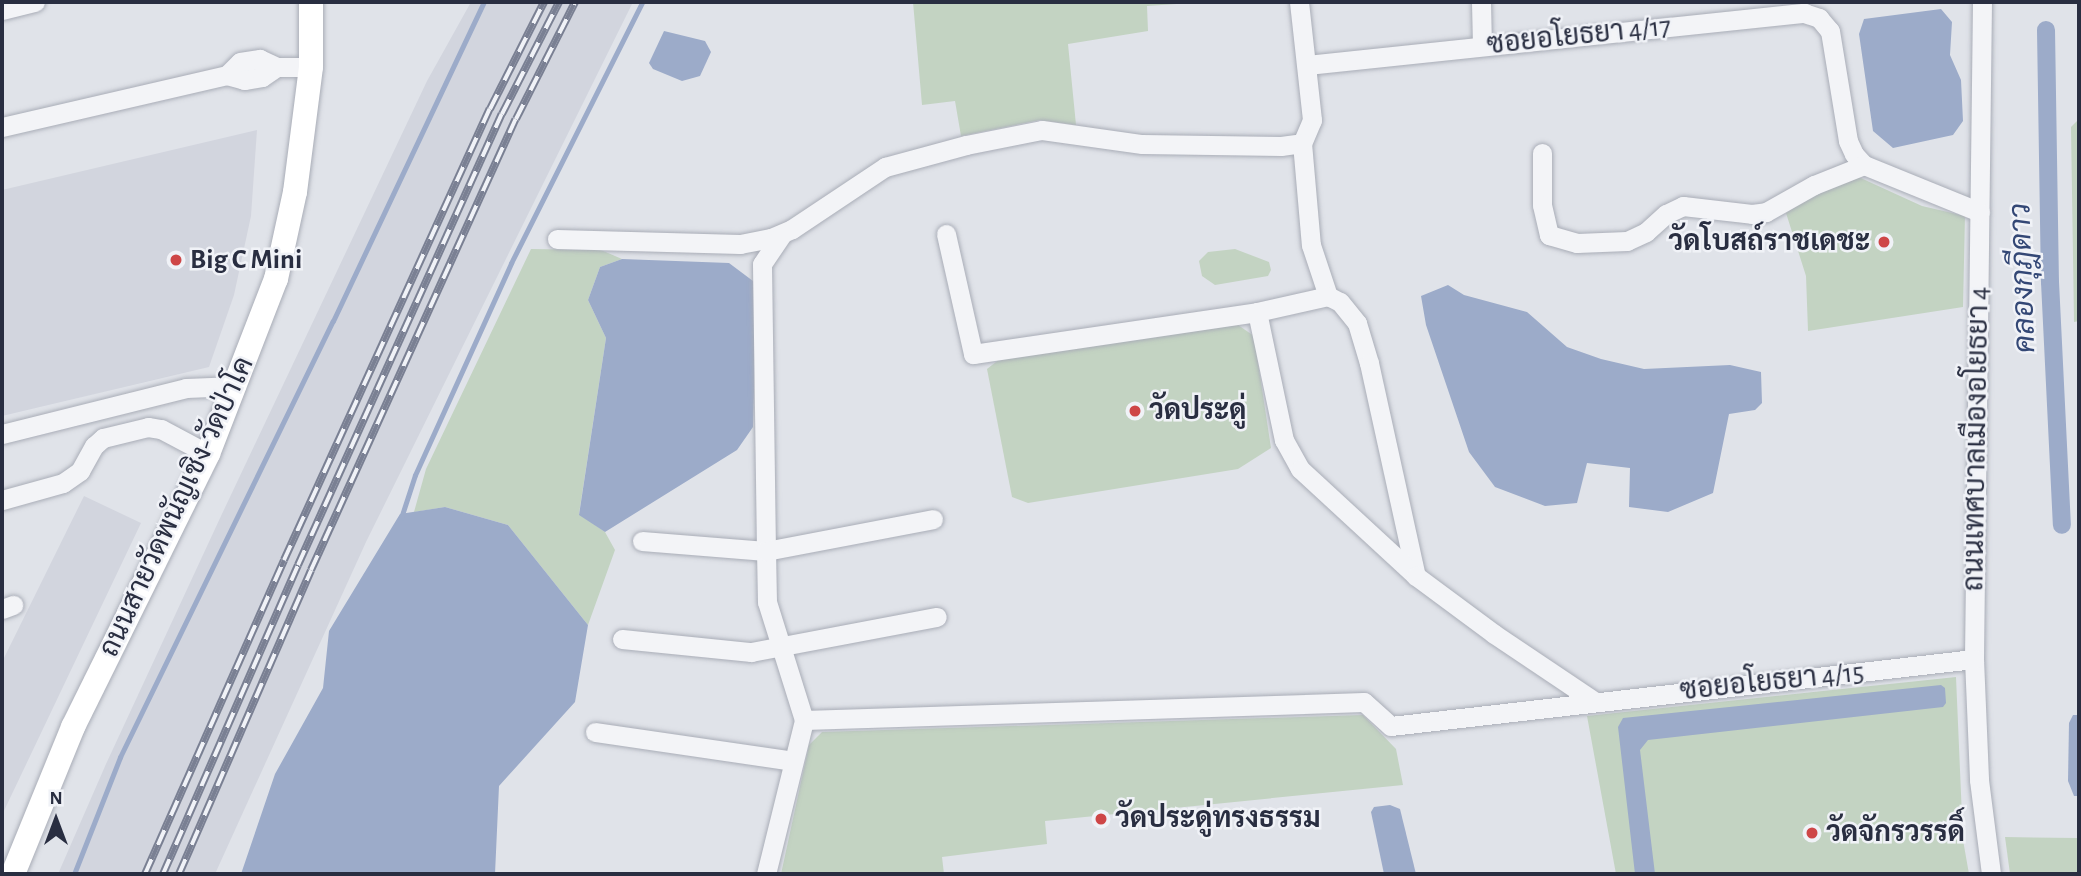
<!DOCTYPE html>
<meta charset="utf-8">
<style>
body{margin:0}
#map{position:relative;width:2081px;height:876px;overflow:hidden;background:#e0e3e9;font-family:"Alegreya Sans",Sarabun,sans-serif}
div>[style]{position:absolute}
.built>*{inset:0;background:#d2d5de}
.green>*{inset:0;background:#c3d3c2}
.water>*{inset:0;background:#9cabc9}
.stream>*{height:5px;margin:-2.5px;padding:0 2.5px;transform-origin:2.5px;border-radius:2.5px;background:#9cabc9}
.canal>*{height:18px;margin:-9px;padding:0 9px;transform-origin:9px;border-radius:9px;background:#9cabc9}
.roads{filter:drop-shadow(0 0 2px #a9adb7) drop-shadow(0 0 2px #a9adb7)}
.minor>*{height:19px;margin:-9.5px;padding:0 9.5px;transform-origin:9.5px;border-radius:9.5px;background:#f3f4f7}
.major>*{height:24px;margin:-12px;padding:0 12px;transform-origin:12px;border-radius:12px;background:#fff}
.rail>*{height:8px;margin-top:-4px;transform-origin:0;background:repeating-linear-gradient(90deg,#f0f2f7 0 16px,#7a8093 0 32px);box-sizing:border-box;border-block:2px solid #7a8093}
.dots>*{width:19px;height:19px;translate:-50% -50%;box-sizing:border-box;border:4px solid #f0f2f7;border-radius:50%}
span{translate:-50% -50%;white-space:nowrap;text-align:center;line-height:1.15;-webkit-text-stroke:5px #f0f2f7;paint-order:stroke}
.street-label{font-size:28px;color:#292e41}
.poi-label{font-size:28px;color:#292e41;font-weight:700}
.right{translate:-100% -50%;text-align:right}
.left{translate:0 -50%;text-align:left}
.water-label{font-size:30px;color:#334775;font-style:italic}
.frame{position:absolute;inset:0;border:4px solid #292e41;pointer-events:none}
.north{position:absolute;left:21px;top:785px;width:70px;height:70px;-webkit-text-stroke:5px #f0f2f7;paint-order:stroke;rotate:0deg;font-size:19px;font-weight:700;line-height:28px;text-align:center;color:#292e41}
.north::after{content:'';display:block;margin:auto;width:24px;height:32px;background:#292e41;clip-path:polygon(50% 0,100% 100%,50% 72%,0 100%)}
</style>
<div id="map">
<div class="built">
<i style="clip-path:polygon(471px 2px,633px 2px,366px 542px,215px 874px,58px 874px,106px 764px,221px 516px,427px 81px)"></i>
<i style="clip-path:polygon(257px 130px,251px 216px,234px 295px,209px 367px,2px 416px,2px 190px)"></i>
<i style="clip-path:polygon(84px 496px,141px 523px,2px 815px,2px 662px)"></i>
</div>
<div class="green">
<i style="clip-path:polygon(913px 2px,1206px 2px,1147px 6px,1148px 31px,1068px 44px,1076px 125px,1040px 120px,961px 136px,955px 101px,922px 105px)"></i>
<i style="clip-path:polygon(2079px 119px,2079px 321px,2074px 322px,2071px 127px)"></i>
<i style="clip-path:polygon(1852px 174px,1922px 206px,1965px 216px,1963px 307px,1808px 331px,1806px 276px,1786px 213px,1827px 186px)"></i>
<i style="clip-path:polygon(531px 249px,601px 250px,622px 259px,600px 267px,588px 300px,606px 338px,579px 514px,605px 532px,615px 550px,588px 625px,508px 525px,445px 507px,414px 512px,426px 469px)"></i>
<i style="clip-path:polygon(1235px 249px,1269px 262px,1271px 270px,1268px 276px,1215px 285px,1202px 276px,1199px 261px,1208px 252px)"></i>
<i style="clip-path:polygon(1238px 325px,1254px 336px,1271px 448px,1238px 469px,1028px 503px,1012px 497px,987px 369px,1001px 358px)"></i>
<i style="clip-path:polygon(1956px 677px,1963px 840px,1969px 874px,1616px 874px,1587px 716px)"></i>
<i style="clip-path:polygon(1363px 715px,1396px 749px,1403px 785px,1045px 821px,1047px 844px,942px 857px,944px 874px,781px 874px,809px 745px,822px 732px)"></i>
<i style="clip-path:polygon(2005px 837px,2077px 838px,2079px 874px,2010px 874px)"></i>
</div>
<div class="water">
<i style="clip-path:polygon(1941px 9px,1952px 22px,1950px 55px,1961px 80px,1963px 121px,1953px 135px,1893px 148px,1873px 131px,1859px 34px,1864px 19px)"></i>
<i style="clip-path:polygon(664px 31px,705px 41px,711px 52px,700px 76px,682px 81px,653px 69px,649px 63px)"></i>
<i style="clip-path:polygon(622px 259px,729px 263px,757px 284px,753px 427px,737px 450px,605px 532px,579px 515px,606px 338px,588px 300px,600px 267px)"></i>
<i style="clip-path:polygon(1448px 285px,1464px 295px,1527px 312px,1567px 347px,1601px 359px,1644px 369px,1730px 365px,1761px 372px,1762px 403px,1755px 410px,1729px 414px,1713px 493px,1668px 512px,1629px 507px,1630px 468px,1587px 463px,1577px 503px,1545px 506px,1495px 487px,1469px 452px,1426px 325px,1421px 296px)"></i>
<i style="clip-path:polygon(445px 507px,508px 525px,588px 625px,575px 702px,499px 786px,495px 874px,241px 874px,275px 774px,323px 688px,329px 631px,400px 514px)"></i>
<i style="clip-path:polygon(1941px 685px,1945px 688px,1946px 703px,1943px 707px,1648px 740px,1640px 750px,1655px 874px,1635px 874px,1618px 727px,1623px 718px)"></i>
<i style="clip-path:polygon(2073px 715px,2079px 715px,2079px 796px,2074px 796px,2068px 781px,2069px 723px)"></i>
<i style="clip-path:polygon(1390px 805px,1400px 809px,1416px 874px,1384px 874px,1371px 812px,1374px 807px)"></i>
</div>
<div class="stream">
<i style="left:401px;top:518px;width:45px;rotate:-72deg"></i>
<i style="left:415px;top:475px;width:233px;rotate:-65.6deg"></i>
<i style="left:511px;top:263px;width:292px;rotate:-63.3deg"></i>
<i style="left:74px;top:874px;width:126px;rotate:-68.5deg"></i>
<i style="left:120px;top:757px;width:485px;rotate:-64deg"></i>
<i style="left:333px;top:321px;width:353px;rotate:-64.7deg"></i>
</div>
<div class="canal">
<i style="left:2046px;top:30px;width:252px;rotate:89.1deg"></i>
<i style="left:2050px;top:282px;width:243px;rotate:87.2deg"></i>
</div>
<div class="roads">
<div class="minor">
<i style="left:1299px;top:2px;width:119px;rotate:83.7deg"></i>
<i style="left:1312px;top:120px;width:25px;rotate:113deg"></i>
<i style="left:1302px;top:143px;width:102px;rotate:85deg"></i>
<i style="left:1311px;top:245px;width:54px;rotate:71.6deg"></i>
<i style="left:1481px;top:2px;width:44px;rotate:88.7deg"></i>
<i style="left:1982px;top:2px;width:657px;rotate:90.7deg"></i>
<i style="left:1974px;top:659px;width:121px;rotate:87.6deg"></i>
<i style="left:1979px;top:780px;width:95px;rotate:82.7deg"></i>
<i style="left:2px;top:10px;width:34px;rotate:-14deg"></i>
<i style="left:1307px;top:65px;width:500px;rotate:-6deg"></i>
<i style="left:1804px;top:13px;width:16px;rotate:18deg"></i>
<i style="left:1819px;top:18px;width:17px;rotate:50deg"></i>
<i style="left:1830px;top:31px;width:111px;rotate:80.7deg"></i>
<i style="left:1848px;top:141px;width:14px;rotate:65deg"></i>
<i style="left:1854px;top:154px;width:15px;rotate:48deg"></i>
<i style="left:1864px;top:165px;width:125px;rotate:22.1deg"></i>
<i style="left:227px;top:75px;width:18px;rotate:-45deg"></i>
<i style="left:240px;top:62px;width:20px;rotate:-9deg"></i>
<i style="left:260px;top:59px;width:19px;rotate:25deg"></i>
<i style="left:277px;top:67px;width:34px"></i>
<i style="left:2px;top:127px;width:231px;rotate:-13deg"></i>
<i style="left:227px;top:75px;width:18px;rotate:16deg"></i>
<i style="left:244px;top:80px;width:18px;rotate:-9deg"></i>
<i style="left:262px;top:77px;width:18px;rotate:-34deg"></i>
<i style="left:1542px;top:153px;width:52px;rotate:90deg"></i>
<i style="left:1542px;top:205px;width:31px;rotate:77deg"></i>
<i style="left:1549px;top:235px;width:29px;rotate:16deg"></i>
<i style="left:1577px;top:243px;width:50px;rotate:-2.3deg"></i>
<i style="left:1627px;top:241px;width:21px;rotate:-25deg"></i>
<i style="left:1646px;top:232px;width:27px;rotate:-42deg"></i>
<i style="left:1666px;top:214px;width:19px;rotate:-25deg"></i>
<i style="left:1683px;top:206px;width:69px;rotate:6.6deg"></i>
<i style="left:1752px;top:214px;width:14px;rotate:-8deg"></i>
<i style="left:1766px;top:212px;width:55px;rotate:-29.4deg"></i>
<i style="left:1814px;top:185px;width:54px;rotate:-21.8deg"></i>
<i style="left:946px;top:234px;width:123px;rotate:77.3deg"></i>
<i style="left:973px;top:354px;width:287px;rotate:-8.4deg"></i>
<i style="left:1257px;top:312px;width:73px;rotate:-12.7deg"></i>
<i style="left:1328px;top:296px;width:13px;rotate:27deg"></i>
<i style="left:1340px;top:302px;width:27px;rotate:51deg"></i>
<i style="left:1357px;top:323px;width:42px;rotate:73.3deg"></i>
<i style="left:1369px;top:363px;width:218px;rotate:77.6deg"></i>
<i style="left:557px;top:239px;width:183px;rotate:1.6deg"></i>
<i style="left:740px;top:244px;width:32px;rotate:-11deg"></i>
<i style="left:771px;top:238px;width:23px;rotate:-23deg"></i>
<i style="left:792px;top:229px;width:112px;rotate:-33.7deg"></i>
<i style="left:885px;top:167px;width:84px;rotate:-15.2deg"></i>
<i style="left:966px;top:145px;width:77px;rotate:-11.2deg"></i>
<i style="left:1042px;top:130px;width:101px;rotate:8deg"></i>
<i style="left:1142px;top:144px;width:139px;rotate:0.8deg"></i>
<i style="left:1281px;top:146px;width:21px;rotate:-8deg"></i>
<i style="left:1257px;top:312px;width:131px;rotate:78.1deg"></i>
<i style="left:1284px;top:440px;width:33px;rotate:61deg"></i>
<i style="left:1300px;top:469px;width:158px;rotate:42.7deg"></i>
<i style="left:1416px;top:576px;width:97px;rotate:36.6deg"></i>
<i style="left:1494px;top:634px;width:120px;rotate:33.8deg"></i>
<i style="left:2px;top:434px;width:190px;rotate:-14deg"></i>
<i style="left:186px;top:388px;width:50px;rotate:-2.3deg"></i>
<i style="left:2px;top:500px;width:63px;rotate:-15.6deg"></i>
<i style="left:63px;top:483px;width:21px;rotate:-35deg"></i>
<i style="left:80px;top:471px;width:29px;rotate:-61deg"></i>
<i style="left:94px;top:446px;width:12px;rotate:-42deg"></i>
<i style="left:103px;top:438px;width:46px;rotate:-13.7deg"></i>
<i style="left:148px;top:427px;width:13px;rotate:9deg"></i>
<i style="left:161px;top:429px;width:53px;rotate:28deg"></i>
<i style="left:642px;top:541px;width:124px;rotate:4.6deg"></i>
<i style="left:766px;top:551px;width:287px;rotate:-90.8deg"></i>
<i style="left:762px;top:264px;width:36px;rotate:-56deg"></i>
<i style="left:2px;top:609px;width:12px;rotate:-20deg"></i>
<i style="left:622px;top:639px;width:130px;rotate:5.8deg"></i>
<i style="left:751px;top:652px;width:189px;rotate:-10.7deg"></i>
<i style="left:804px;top:720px;width:560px;rotate:-1.84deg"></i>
<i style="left:1364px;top:702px;width:36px;rotate:42deg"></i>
<i style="left:1391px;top:726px;width:587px;rotate:-6.56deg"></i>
<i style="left:595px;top:732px;width:200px;rotate:8.3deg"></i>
<i style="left:766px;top:874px;width:159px;rotate:-76.1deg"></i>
<i style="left:804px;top:720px;width:124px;rotate:-107.4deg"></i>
<i style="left:767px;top:602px;width:51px;rotate:-91.1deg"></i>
<i style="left:766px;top:551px;width:170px;rotate:-10.8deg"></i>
</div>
<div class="major">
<i style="left:13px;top:874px;width:159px;rotate:-67.8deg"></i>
<i style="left:73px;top:727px;width:305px;rotate:-63.7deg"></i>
<i style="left:208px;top:454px;width:188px;rotate:-68.8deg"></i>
<i style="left:276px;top:279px;width:89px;rotate:-77.7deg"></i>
<i style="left:295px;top:192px;width:126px;rotate:-82.7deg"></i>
<i style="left:311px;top:67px;width:65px;rotate:-90deg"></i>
</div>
</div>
<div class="rail">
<i style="left:145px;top:874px;width:343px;rotate:-66.1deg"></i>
<i style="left:284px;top:560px;width:496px;rotate:-65.5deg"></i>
<i style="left:490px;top:109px;width:120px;rotate:-63.2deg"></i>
<i style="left:163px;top:874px;width:337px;rotate:-66.4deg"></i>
<i style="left:298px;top:565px;width:495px;rotate:-65.7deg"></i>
<i style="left:502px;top:114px;width:126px;rotate:-63deg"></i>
<i style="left:179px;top:874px;width:331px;rotate:-66.5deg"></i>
<i style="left:311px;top:570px;width:495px;rotate:-65.6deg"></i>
<i style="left:516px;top:119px;width:131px;rotate:-63.2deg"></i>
</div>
<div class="dots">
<i style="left:1884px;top:242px;background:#ce4647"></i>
<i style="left:176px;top:260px;background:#ce4647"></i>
<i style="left:1135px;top:411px;background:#ce4647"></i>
<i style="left:1101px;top:819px;background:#ce4647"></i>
<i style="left:1812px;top:833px;background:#ce4647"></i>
</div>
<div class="street-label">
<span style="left:1579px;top:36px;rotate:-6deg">ซอยอโยธยา 4/17</span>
<span style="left:1977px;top:439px;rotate:-89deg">ถนนเทศบาลเมืองอโยธยา 4</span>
<span style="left:177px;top:507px;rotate:-65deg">ถนนสายวัดพนัญเชิง-วัดป่าโค</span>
<span style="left:1772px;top:682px;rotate:-6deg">ซอยอโยธยา 4/15</span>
</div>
<div class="poi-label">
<span class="right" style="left:1870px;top:242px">วัดโบสถ์ราชเดชะ</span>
<span class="left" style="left:190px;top:260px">Big C Mini</span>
<span class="left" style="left:1149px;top:411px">วัดประดู่</span>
<span class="left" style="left:1115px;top:819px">วัดประดู่ทรงธรรม</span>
<span class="left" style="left:1826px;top:833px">วัดจักรวรรดิ์</span>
</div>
<div class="water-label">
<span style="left:2023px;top:278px;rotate:-92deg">คลองกุฎีดาว</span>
</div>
<div class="frame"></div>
<div class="north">N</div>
</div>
